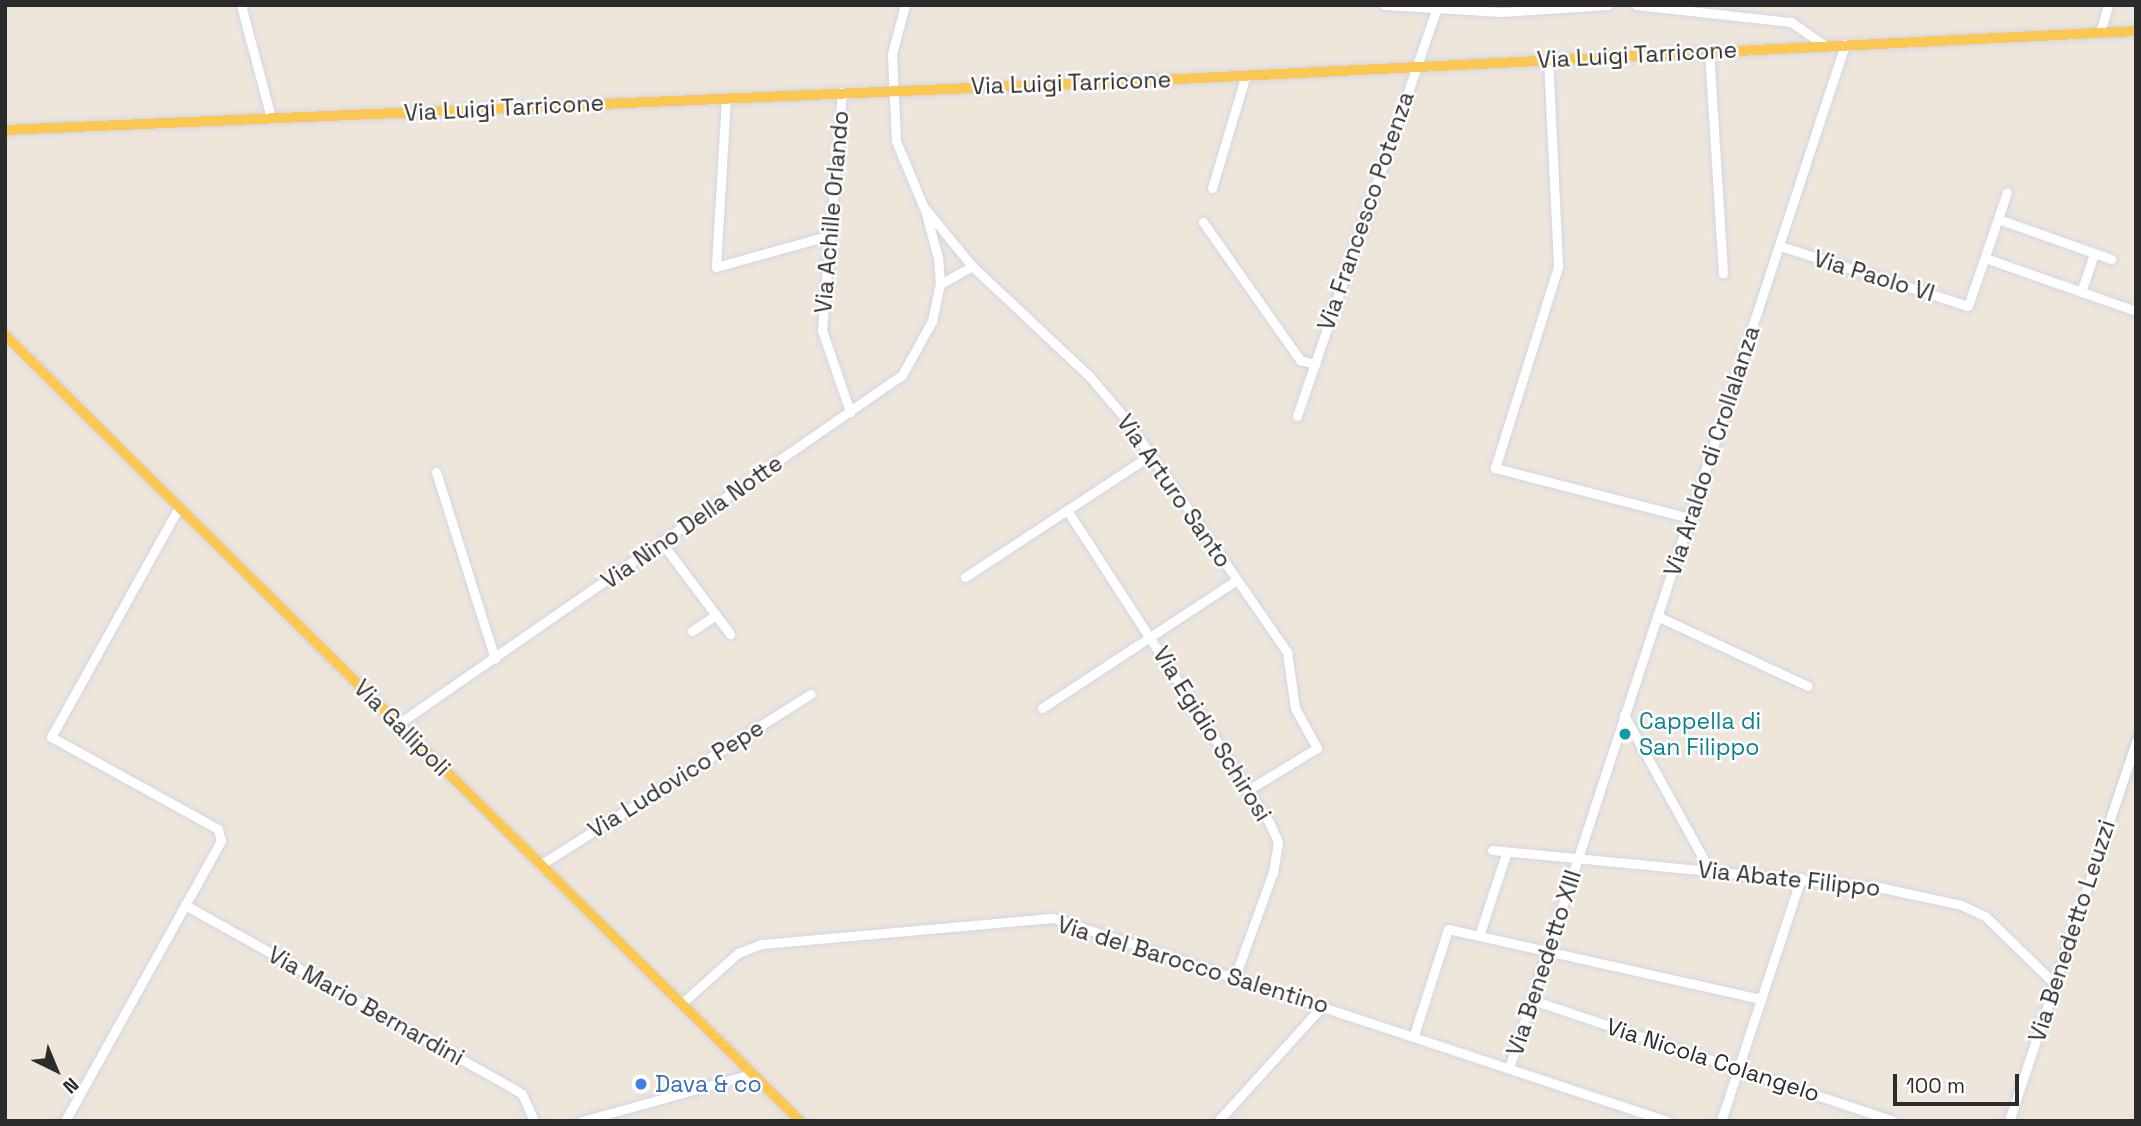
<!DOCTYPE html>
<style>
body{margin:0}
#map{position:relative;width:2141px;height:1126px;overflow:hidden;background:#eee5db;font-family:"Space Grotesk",sans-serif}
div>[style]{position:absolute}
.green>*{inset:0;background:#b7ea93}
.roads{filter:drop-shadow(0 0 2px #d1d6e5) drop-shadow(0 0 2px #d1d6e5)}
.minor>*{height:9px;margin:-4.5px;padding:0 4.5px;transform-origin:4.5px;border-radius:4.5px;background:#fff}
.major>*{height:10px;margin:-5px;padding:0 5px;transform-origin:5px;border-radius:5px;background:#fdc851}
.dots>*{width:19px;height:19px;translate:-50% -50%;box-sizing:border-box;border:4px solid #fff;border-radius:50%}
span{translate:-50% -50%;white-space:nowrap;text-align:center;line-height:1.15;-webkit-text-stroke:5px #fff;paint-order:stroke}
.street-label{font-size:23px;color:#2b2b2b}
.culture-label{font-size:23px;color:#0d838f}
.left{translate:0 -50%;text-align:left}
.shop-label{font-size:23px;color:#366cbe}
.frame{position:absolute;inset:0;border:7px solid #2b2b2b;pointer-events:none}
.north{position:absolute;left:21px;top:1035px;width:70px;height:70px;-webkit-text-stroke:5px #fff;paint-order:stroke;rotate:137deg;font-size:19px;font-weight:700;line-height:28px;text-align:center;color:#2b2b2b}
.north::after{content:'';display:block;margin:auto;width:24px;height:32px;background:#2b2b2b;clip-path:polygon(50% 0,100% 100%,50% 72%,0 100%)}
.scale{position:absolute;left:1893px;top:1074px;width:126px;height:32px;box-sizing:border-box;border:4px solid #2b2b2b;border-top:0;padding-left:9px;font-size:21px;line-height:24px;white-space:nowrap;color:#2b2b2b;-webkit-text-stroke:5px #fff;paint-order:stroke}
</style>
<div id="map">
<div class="green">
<i style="clip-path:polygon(2136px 725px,2135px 731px,2004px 1121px)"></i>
</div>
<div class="roads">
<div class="minor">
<i style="left:241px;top:5px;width:117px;rotate:75.1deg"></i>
<i style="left:905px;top:5px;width:51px;rotate:104.9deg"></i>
<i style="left:892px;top:54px;width:87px;rotate:87.4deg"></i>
<i style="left:896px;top:141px;width:70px;rotate:67.4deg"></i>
<i style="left:923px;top:206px;width:77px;rotate:50.8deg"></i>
<i style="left:972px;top:266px;width:162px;rotate:43.2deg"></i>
<i style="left:1090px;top:377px;width:54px;rotate:49.5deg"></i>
<i style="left:1125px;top:418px;width:285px;rotate:55.3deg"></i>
<i style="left:1287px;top:652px;width:57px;rotate:81.9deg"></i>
<i style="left:1295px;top:708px;width:46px;rotate:61.2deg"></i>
<i style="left:1317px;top:748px;width:81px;rotate:148.7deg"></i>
<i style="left:1384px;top:5px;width:118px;rotate:3.4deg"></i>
<i style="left:1502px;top:12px;width:106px;rotate:-3.8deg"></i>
<i style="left:1636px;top:5px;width:156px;rotate:6.3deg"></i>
<i style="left:1791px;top:22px;width:40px;rotate:34.9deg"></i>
<i style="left:2100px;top:33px;width:29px;rotate:-74deg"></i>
<i style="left:1709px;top:51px;width:223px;rotate:86.4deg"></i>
<i style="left:1548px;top:59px;width:208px;rotate:87.2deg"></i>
<i style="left:1558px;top:267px;width:211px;rotate:107.4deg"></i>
<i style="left:1495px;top:468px;width:201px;rotate:14.4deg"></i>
<i style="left:842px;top:92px;width:239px;rotate:94.8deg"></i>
<i style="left:822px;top:330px;width:87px;rotate:71.1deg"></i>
<i style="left:726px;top:98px;width:169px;rotate:93.4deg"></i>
<i style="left:716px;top:267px;width:119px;rotate:-15.5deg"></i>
<i style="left:1212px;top:188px;width:118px;rotate:-73.3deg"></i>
<i style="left:1998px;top:219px;width:120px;rotate:19.5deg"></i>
<i style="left:1203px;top:222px;width:169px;rotate:54.9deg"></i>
<i style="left:1300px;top:360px;width:16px;rotate:15deg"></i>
<i style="left:1780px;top:246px;width:197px;rotate:17.7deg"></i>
<i style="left:1968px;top:306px;width:120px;rotate:-71.1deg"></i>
<i style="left:1985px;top:258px;width:160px;rotate:19.3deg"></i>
<i style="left:940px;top:284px;width:37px;rotate:-29deg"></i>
<i style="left:2081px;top:292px;width:40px;rotate:-71.1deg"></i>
<i style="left:1297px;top:416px;width:432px;rotate:-71.1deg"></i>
<i style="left:436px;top:472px;width:196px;rotate:72.5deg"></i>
<i style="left:1067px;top:510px;width:374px;rotate:57.1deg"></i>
<i style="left:1270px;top:824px;width:20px;rotate:66deg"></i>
<i style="left:1278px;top:842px;width:30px;rotate:99deg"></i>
<i style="left:1273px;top:872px;width:112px;rotate:109.9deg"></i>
<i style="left:662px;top:543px;width:114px;rotate:53.2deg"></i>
<i style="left:965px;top:577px;width:220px;rotate:-33.3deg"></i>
<i style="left:1657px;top:616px;width:166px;rotate:24.9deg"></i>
<i style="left:692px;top:631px;width:29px;rotate:-34deg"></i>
<i style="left:1042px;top:708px;width:233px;rotate:-33.3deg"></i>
<i style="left:1624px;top:715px;width:178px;rotate:61.1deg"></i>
<i style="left:398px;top:724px;width:613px;rotate:-34.7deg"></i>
<i style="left:902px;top:375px;width:62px;rotate:-60.9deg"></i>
<i style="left:932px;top:321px;width:38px;rotate:-78deg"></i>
<i style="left:940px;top:284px;width:26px;rotate:-94deg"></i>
<i style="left:938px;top:258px;width:50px;rotate:-105.2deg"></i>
<i style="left:1492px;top:850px;width:388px;rotate:5.5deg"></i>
<i style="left:1878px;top:887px;width:85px;rotate:12.2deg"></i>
<i style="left:1961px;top:905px;width:26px;rotate:25deg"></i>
<i style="left:1985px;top:916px;width:96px;rotate:44.2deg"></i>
<i style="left:540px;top:865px;width:320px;rotate:-32.3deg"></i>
<i style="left:185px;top:905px;width:377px;rotate:29.2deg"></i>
<i style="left:514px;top:1089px;width:9px;rotate:32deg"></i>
<i style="left:522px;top:1094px;width:30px;rotate:66deg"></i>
<i style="left:1479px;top:936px;width:89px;rotate:-71.8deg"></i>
<i style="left:1532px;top:1000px;width:381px;rotate:18.5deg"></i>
<i style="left:681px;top:1004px;width:76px;rotate:-41.8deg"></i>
<i style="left:738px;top:953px;width:25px;rotate:-21deg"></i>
<i style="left:761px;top:944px;width:293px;rotate:-5.1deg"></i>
<i style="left:1053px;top:918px;width:647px;rotate:18.29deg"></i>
<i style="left:1414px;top:1035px;width:111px;rotate:-72.2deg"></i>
<i style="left:1448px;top:929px;width:321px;rotate:12.6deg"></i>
<i style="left:1509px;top:1068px;width:1078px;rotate:-71.83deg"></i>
<i style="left:65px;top:1121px;width:321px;rotate:-60.9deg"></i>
<i style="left:221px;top:841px;width:12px;rotate:-104deg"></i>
<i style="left:218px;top:829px;width:191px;rotate:-151.1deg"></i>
<i style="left:51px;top:737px;width:263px;rotate:-60.9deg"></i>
<i style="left:582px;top:1121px;width:176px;rotate:-15.5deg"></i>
<i style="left:1218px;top:1121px;width:156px;rotate:-47.8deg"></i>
<i style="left:1721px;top:1121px;width:256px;rotate:-71.8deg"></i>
<i style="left:2009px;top:1121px;width:401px;rotate:-71.5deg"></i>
</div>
<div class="major">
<i style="left:5px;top:130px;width:1175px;rotate:-2.49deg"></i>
<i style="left:1179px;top:79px;width:958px;rotate:-2.87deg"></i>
<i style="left:5px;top:335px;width:1118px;rotate:44.67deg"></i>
</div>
</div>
<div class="dots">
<i style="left:1625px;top:734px;background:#0f9aa8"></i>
<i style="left:641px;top:1084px;background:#3f7fe0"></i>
</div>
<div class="street-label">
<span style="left:1637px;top:55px;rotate:-3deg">Via Luigi Tarricone</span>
<span style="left:1071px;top:83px;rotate:-2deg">Via Luigi Tarricone</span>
<span style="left:504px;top:108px;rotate:-3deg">Via Luigi Tarricone</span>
<span style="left:1366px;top:211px;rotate:-71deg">Via Francesco Potenza</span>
<span style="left:832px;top:212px;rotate:-85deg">Via Achille Orlando</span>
<span style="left:1874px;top:276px;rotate:17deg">Via Paolo VI</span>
<span style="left:1712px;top:451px;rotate:-72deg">Via Araldo di Crollalanza</span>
<span style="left:1174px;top:491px;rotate:55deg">Via Arturo Santo</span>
<span style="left:692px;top:522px;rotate:-35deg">Via Nino Della Notte</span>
<span style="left:402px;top:728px;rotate:45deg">Via Gallipoli</span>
<span style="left:1212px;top:734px;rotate:58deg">Via Egidio Schirosi</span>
<span style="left:676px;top:779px;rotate:-32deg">Via Ludovico Pepe</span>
<span style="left:1789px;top:879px;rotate:6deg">Via Abate Filippo</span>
<span style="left:2072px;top:931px;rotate:-72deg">Via Benedetto Leuzzi</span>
<span style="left:1544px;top:963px;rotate:-72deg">Via Benedetto XIII</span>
<span style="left:1193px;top:965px;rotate:17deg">Via del Barocco Salentino</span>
<span style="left:366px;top:1006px;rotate:29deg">Via Mario Bernardini</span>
<span style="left:1713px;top:1060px;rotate:18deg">Via Nicola Colangelo</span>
</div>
<div class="culture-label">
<span class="left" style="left:1639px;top:734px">Cappella di<br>San Filippo</span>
</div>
<div class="shop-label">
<span class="left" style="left:655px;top:1084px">Dava &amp; co</span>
</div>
<div class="frame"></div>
<div class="north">N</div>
<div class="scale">100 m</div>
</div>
